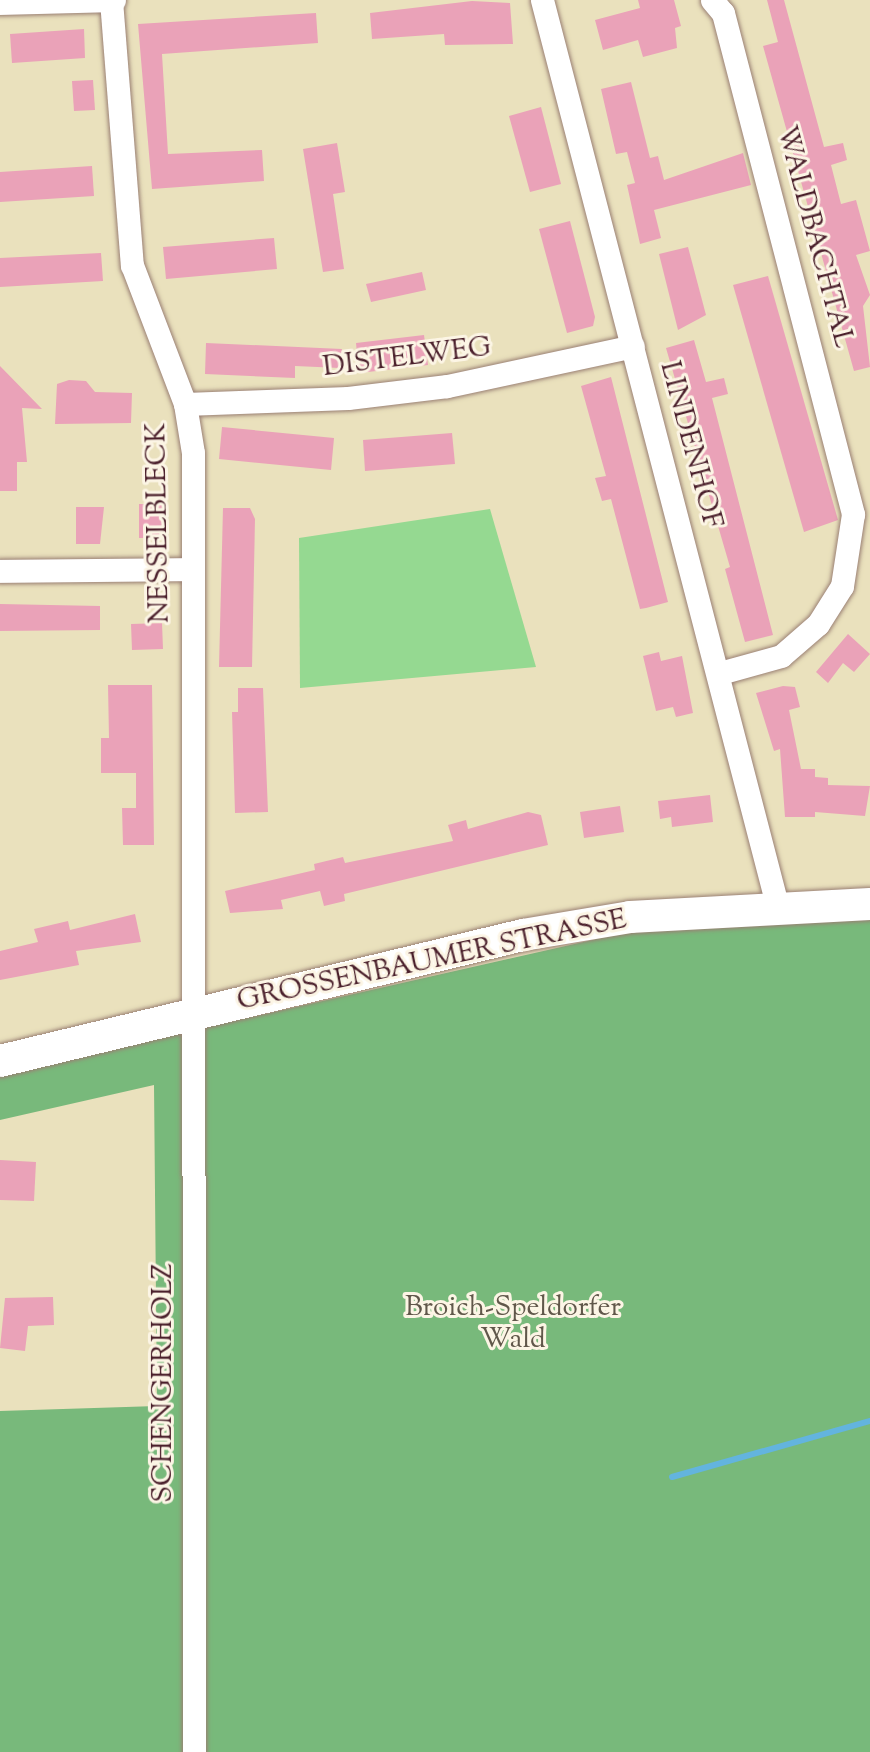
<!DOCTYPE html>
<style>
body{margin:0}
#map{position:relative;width:870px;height:1752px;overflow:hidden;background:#eae1bd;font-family:"Sorts Mill Goudy",serif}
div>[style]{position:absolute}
.green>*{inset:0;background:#95d991}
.forest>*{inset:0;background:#78b97b}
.stream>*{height:6px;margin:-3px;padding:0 3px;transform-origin:3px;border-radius:3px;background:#63b4de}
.building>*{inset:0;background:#eaa2b8}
.roads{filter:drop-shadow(0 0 2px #9a8074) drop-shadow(0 0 2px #9a8074)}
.street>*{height:23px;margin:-11.5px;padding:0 11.5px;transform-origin:11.5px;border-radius:11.5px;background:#fff}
.secondary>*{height:32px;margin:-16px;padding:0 16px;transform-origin:16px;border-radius:16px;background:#fff}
span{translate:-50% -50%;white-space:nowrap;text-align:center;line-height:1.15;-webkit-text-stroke:6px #fcf5e5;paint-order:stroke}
.street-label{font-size:28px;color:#4a1f2b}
.park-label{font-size:28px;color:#60574a}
</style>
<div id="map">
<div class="green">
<i style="clip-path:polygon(490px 509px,536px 667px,300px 688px,299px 538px)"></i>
</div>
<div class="forest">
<i style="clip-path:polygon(870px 917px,870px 1752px,0 1752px,0 1411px,157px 1406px,154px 1085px,0 1120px,0 1074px,623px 933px)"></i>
</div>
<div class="stream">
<i style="left:672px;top:1477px;width:206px;rotate:-15.8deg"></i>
</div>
<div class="building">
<i style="clip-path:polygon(638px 0,674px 0,681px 26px,675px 28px,677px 48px,643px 57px,638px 40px,603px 50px,595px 20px,640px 8px)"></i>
<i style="clip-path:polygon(767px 0,784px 0,824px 147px,843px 143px,847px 160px,831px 165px,841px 204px,856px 200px,870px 251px,856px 255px,870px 295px,863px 306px,870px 367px,854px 371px,763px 46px,778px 42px)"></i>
<i style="clip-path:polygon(472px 1px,510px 3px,513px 44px,445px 45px,444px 34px,372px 39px,370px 13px)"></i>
<i style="clip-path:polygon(316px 13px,318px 43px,162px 54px,168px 154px,262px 150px,264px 181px,152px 189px,138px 24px)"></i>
<i style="clip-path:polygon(84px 29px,85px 58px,12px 63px,10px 34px)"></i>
<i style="clip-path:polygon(93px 80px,95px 110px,74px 111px,72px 81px)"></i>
<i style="clip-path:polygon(631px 82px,650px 158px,658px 156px,664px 180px,743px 153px,751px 185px,654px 210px,661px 238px,640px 244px,627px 185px,635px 183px,627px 152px,616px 154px,601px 89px)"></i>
<i style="clip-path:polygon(541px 107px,561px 184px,530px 192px,509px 116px)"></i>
<i style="clip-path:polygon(337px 143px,345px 192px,333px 194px,344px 269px,323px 272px,303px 149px)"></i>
<i style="clip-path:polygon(92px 166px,94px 196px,0 202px,0 172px)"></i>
<i style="clip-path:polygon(570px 221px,595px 317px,593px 326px,567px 333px,539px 229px)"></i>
<i style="clip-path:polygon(274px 238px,277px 269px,166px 279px,163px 247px)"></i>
<i style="clip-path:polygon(688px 247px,706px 315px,678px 330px,659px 254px)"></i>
<i style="clip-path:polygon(101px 253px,103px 281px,0 287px,0 258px)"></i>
<i style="clip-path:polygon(422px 272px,426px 290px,371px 302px,366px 284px)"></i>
<i style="clip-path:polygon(768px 276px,838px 520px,804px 532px,733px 285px)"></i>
<i style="clip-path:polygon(424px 335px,428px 365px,359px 373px,356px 343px)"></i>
<i style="clip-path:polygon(694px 340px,706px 382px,724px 378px,728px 394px,712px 398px,773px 635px,745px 642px,725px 569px,730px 567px,666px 348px)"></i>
<i style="clip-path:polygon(206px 343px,342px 349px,340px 368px,295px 366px,295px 378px,205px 374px)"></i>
<i style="clip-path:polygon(0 366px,42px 409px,22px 408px,27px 462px,17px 462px,17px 491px,0 491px)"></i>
<i style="clip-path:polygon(611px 377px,668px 602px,646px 608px,640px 609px,611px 499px,602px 501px,595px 478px,606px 476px,581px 386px)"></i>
<i style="clip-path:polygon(69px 380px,86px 381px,95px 392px,132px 393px,131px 423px,55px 424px,57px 384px)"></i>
<i style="clip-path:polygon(222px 427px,334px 438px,331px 470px,219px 459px)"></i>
<i style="clip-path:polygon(452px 433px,455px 464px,365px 471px,363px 440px)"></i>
<i style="clip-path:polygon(139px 504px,163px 504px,163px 538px,139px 538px)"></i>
<i style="clip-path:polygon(76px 507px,104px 507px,100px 544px,76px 544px)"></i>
<i style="clip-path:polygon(223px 508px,250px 508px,255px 519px,252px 667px,219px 667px)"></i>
<i style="clip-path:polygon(0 604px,100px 606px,100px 630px,0 631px)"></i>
<i style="clip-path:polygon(162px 623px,163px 649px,132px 650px,131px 624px)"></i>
<i style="clip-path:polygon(848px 634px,870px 654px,854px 672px,843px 663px,828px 683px,816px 672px)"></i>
<i style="clip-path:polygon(659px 652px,661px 661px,682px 656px,693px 713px,676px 717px,673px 707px,656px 711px,643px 656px)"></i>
<i style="clip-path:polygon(108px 685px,152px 685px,154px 845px,123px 845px,122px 808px,136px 808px,136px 773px,101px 773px,101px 738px,109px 738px)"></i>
<i style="clip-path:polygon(783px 686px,795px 687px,800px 707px,789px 710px,801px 769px,815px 769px,815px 777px,828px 778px,828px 785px,870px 786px,865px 816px,815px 812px,815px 817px,785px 817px,780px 749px,774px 751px,756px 693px)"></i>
<i style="clip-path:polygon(238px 688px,263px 688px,268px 812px,235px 813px,232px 712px,238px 712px)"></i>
<i style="clip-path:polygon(710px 795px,713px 822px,672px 827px,671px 817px,660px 819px,658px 801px)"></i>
<i style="clip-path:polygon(620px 806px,624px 832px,584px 838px,580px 812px)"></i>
<i style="clip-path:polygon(528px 812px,541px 815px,548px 845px,344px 894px,345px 901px,324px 906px,320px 891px,281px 900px,283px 909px,230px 913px,225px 891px,315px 870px,314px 864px,343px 857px,345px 863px,453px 841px,448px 825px,466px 820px,468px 829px)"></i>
<i style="clip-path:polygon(135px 914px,141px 942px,76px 951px,79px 965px,0 980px,0 951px,38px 942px,34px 929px,68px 921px,70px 930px)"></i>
<i style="clip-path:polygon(0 1160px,36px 1162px,34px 1201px,0 1200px)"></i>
<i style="clip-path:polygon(53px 1297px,54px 1325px,28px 1326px,25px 1351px,0 1348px,5px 1298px)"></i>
</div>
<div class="roads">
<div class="street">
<i style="left:111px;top:0;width:266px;rotate:85.5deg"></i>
<i style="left:132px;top:265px;width:149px;rotate:69.1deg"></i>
<i style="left:185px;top:404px;width:50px;rotate:80.7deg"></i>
<i style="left:193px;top:453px;width:1299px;rotate:89.96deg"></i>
<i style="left:542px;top:0;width:935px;rotate:75.44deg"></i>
<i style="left:712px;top:0;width:17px;rotate:50deg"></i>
<i style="left:723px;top:13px;width:518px;rotate:75.45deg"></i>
<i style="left:853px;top:514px;width:73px;rotate:98.7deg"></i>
<i style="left:842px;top:586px;width:45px;rotate:122.3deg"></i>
<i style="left:818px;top:624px;width:49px;rotate:139.1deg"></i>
<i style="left:781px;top:656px;width:63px;rotate:164.4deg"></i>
<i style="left:0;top:3px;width:114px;rotate:-1.5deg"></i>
<i style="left:185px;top:404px;width:163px;rotate:-2.1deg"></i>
<i style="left:348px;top:398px;width:100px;rotate:-6.9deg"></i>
<i style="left:447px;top:386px;width:190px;rotate:-12.1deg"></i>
<i style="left:0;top:571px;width:190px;rotate:-0.6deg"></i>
</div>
<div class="secondary">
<i style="left:0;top:1061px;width:538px;rotate:-13.55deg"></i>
<i style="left:523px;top:935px;width:109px;rotate:-9.5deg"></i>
<i style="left:630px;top:917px;width:240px;rotate:-3.1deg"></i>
</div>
</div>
<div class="street-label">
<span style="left:814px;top:237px;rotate:75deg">WALDBACHTAL</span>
<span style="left:407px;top:358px;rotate:-7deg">DISTELWEG</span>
<span style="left:690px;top:445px;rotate:75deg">LINDENHOF</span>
<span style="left:159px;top:523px;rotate:-91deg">NESSELBLECK</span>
<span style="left:432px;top:961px;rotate:-12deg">GROSSENBAUMER STRASSE</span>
<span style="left:164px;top:1383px;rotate:-90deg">SCHENGERHOLZ</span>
</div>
<div class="park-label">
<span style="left:513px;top:1324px">Broich-Speldorfer<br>Wald</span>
</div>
</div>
